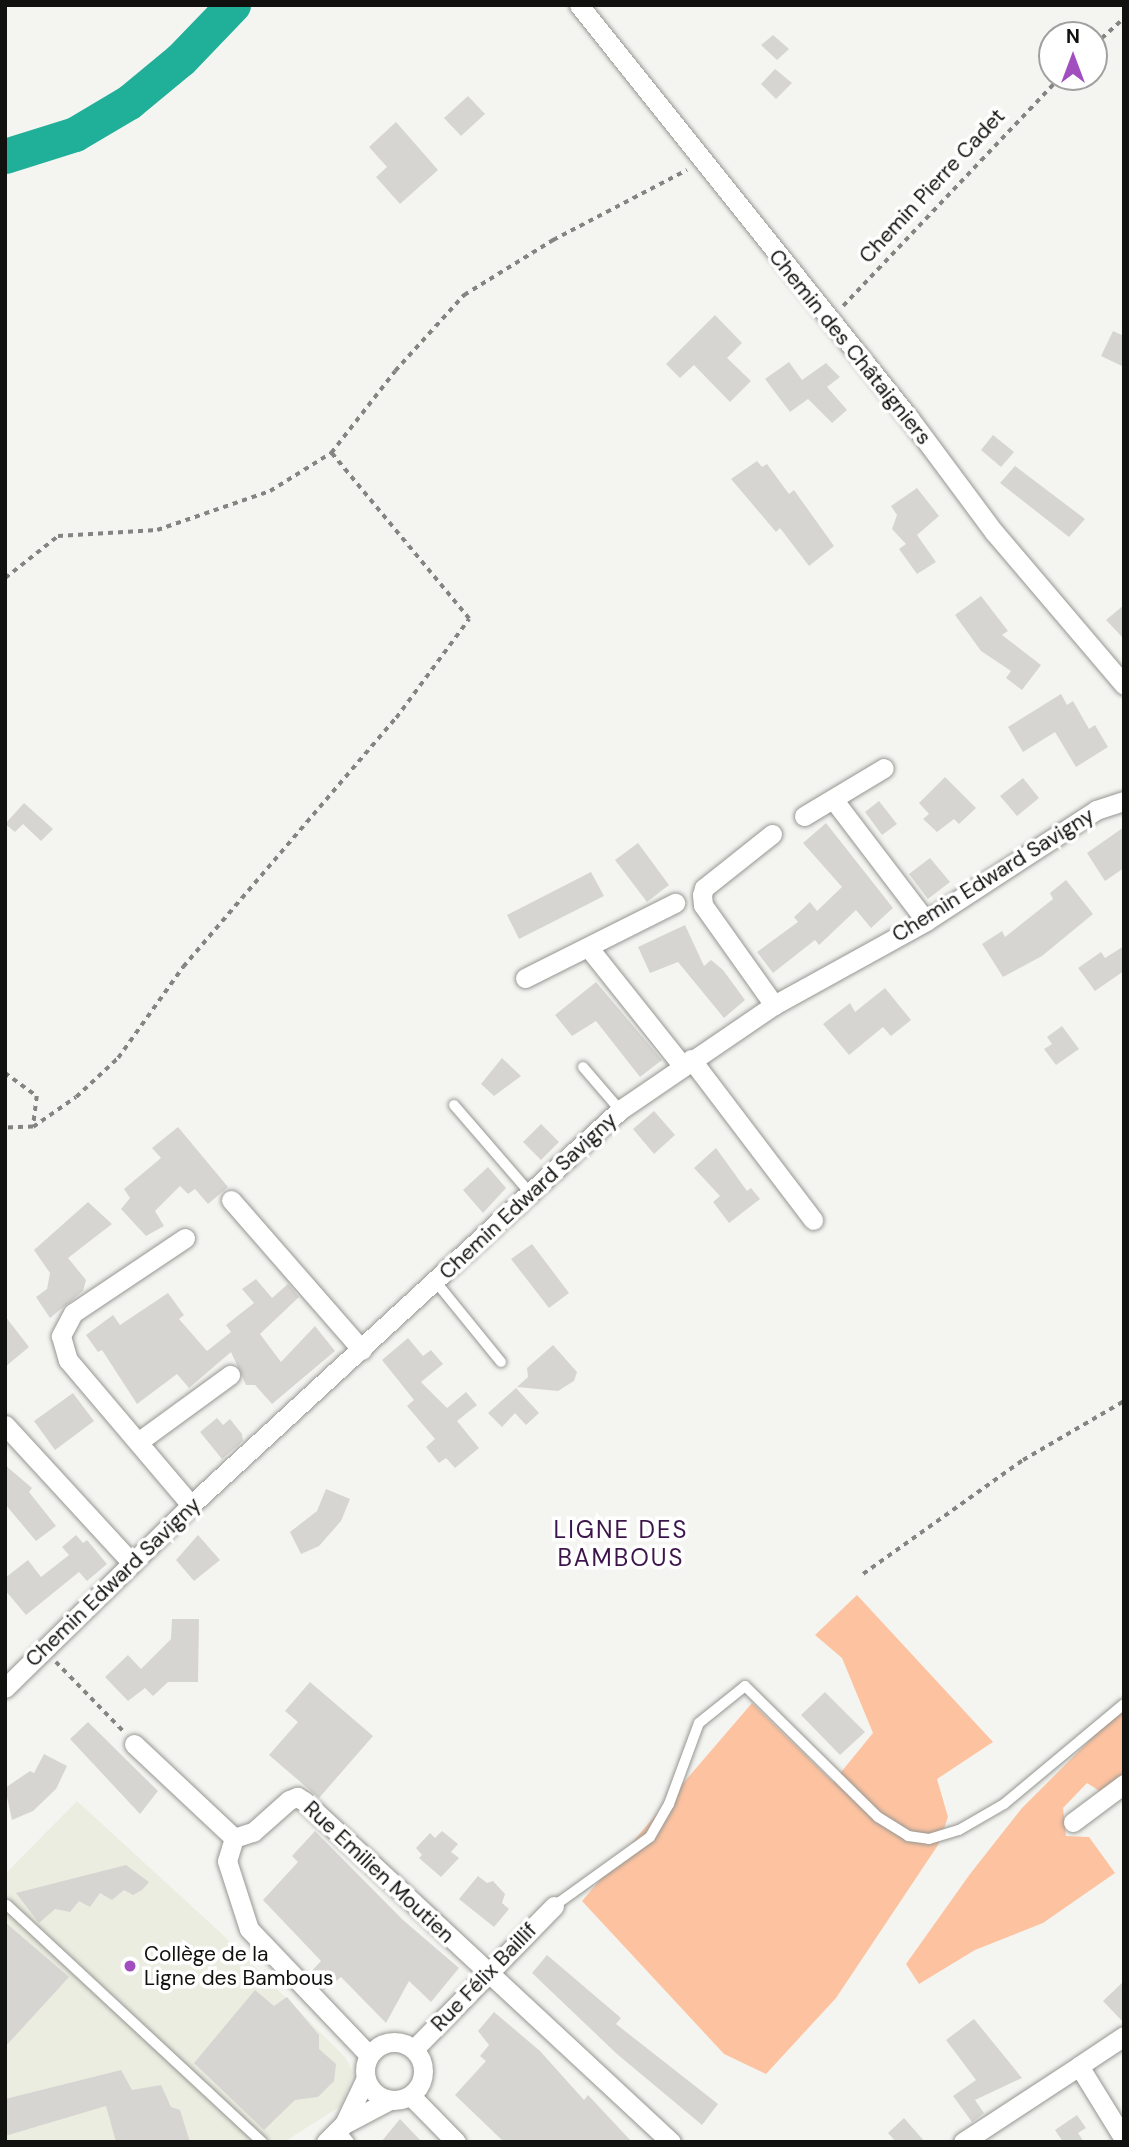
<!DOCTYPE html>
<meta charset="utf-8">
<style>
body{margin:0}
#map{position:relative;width:1129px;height:2147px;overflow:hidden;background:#f4f5f1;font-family:"DM Sans",sans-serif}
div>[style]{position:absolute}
.built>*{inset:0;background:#ebede1}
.green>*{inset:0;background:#fdc3a1}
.river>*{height:35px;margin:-17.5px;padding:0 17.5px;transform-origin:17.5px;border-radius:17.5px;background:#20af98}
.building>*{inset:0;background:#d7d5d1}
.path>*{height:3.5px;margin-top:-1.75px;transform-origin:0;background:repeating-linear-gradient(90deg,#848582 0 5px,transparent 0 10px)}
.roads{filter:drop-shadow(0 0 2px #969692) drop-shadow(0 0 2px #969692)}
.service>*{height:10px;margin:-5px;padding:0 5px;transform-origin:5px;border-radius:5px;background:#fff}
.minor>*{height:19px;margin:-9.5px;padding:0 9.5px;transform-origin:9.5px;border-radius:9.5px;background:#fff}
.minor>.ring{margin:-9.5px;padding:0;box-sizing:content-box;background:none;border:19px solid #fff;border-radius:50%}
.dots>*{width:19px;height:19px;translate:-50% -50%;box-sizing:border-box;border:4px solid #fff;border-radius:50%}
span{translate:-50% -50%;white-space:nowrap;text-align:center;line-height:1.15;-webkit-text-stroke:7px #fff;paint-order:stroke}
.street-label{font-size:21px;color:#11110f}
.poi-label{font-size:21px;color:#11110f}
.left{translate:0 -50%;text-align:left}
.quarter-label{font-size:24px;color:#3c154a;letter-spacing:2px}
.frame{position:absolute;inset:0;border:7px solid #11110f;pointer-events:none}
.north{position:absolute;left:1038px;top:21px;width:70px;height:70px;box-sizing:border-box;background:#fff;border:2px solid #a0a09f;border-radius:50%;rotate:0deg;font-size:19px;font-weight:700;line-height:28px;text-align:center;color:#11110f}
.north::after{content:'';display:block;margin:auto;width:24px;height:32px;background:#a14fbf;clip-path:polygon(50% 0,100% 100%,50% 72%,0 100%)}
</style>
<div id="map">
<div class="built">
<i style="clip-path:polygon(77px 1801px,222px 1934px,346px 2058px,353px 2073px,341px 2106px,284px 2142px,5px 2142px,5px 1874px)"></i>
</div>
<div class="green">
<i style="clip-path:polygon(857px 1595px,993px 1742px,937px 1779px,948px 1817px,938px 1845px,836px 1998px,766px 2074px,724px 2054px,582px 1901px,752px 1703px,833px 1782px,873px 1733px,842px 1658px,815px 1635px)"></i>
<i style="clip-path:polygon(1124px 1706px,1124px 1773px,1101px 1792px,1087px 1783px,1063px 1808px,1066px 1836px,1089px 1837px,1115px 1873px,1043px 1923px,975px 1950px,919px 1984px,906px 1964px,970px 1874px,1022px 1808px)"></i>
</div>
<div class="river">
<i style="left:5px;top:156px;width:73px;rotate:-17.4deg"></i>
<i style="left:75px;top:134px;width:63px;rotate:-30.7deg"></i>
<i style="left:129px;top:102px;width:67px;rotate:-39.6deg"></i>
<i style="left:181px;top:59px;width:75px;rotate:-46.1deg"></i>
</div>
<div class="building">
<i style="clip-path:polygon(773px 35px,789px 49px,777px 60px,761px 45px)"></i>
<i style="clip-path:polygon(775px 69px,792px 83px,776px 99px,761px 84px)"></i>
<i style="clip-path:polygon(468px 96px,485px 114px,461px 136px,444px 118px)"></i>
<i style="clip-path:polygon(396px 122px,438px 170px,400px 204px,376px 177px,387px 167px,369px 147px)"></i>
<i style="clip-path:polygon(715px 315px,742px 343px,727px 358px,751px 381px,730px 402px,694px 365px,680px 378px,666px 364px)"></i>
<i style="clip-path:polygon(1113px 331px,1124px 336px,1124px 367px,1101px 356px)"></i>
<i style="clip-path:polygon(789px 362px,802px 380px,826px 363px,840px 377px,827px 387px,847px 410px,832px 423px,808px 399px,790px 412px,765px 379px)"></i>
<i style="clip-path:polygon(993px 435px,1014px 452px,1001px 467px,981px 450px)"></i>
<i style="clip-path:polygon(757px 461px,762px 467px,767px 464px,789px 494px,794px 490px,834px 546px,809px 566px,780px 528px,776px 532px,731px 479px)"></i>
<i style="clip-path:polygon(1015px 466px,1085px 519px,1069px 537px,1000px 483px)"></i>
<i style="clip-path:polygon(917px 488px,939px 516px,917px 535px,936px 562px,917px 574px,899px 549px,906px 544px,892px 529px,897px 515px,891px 506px)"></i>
<i style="clip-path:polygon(981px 596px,1008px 631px,1002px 635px,1041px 665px,1022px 690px,1006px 678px,1011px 671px,981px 651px,955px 615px)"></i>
<i style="clip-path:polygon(1124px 605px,1124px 639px,1106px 620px)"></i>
<i style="clip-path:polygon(1061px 694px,1067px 705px,1073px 701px,1089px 729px,1095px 725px,1108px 747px,1076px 767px,1055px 732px,1023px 752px,1008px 727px)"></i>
<i style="clip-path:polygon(945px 777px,976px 808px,959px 824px,954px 819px,937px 832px,923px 819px,929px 814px,919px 803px)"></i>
<i style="clip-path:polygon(1023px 778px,1039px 798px,1017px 816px,1000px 796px)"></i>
<i style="clip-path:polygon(879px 801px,897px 824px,882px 835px,865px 812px)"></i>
<i style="clip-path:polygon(24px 803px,53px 829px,41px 841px,23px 824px,15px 832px,5px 824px)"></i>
<i style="clip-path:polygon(826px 823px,893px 908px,871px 928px,856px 910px,819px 945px,815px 940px,773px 973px,757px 952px,798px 922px,794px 917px,810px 902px,817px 911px,842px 887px,803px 843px)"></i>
<i style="clip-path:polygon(1124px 827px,1124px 868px,1105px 881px,1087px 853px)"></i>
<i style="clip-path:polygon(638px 843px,669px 885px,647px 902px,615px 860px)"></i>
<i style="clip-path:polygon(930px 858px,950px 882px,928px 899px,909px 874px)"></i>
<i style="clip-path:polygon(591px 872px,604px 896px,519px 939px,507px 915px)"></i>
<i style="clip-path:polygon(1066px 880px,1093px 914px,1042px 956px,1003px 977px,982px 944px,1002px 931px,1005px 937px,1053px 899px,1050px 893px)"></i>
<i style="clip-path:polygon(685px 925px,704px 966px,711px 960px,723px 970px,745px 1000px,724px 1018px,678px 962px,650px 973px,638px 947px)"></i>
<i style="clip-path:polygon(1124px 946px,1124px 971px,1095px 991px,1078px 968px,1101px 952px,1105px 958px)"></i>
<i style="clip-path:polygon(596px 982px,662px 1060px,640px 1077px,596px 1021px,572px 1036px,555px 1015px)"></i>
<i style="clip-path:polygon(885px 988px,911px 1020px,891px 1036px,883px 1027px,849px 1055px,823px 1024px,850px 1003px,855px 1012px)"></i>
<i style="clip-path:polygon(1062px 1026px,1079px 1049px,1056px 1065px,1044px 1049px,1052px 1044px,1047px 1037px)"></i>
<i style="clip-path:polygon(502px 1058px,521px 1076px,494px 1096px,481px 1084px)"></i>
<i style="clip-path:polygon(654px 1111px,675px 1135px,654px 1154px,633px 1129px)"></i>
<i style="clip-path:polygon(541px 1124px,559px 1142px,541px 1160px,523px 1142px)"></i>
<i style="clip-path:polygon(178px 1127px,228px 1187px,208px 1204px,195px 1189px,188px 1194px,180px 1186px,155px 1211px,164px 1226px,146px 1236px,121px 1209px,130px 1198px,124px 1189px,161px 1158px,152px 1148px)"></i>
<i style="clip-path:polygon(716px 1148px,747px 1191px,751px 1188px,760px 1199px,729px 1223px,713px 1202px,720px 1196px,694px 1168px)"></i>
<i style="clip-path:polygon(488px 1167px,506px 1188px,483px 1213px,463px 1190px)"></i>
<i style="clip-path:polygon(88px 1202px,112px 1224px,68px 1258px,86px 1280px,83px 1291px,50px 1318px,36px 1297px,47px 1289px,50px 1273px,34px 1250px)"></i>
<i style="clip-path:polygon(532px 1244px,569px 1293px,549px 1308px,511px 1259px)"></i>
<i style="clip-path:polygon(256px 1279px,272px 1298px,288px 1284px,299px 1297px,260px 1334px,281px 1362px,315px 1326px,335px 1351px,272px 1404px,255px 1385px,246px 1385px,231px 1352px,189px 1388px,177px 1374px,137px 1404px,102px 1350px,98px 1352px,86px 1335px,113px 1315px,120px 1325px,168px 1293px,184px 1315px,179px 1319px,207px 1351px,231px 1332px,226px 1325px,254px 1303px,242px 1289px)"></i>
<i style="clip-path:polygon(5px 1316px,29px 1347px,5px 1367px)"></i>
<i style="clip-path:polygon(408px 1338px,423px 1356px,431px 1350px,443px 1364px,421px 1382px,447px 1408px,466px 1392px,477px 1405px,457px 1421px,479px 1448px,455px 1468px,446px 1458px,439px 1463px,426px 1447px,435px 1439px,407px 1406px,414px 1400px,382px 1360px)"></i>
<i style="clip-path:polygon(553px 1345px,577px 1372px,574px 1381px,558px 1391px,517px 1387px,528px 1377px,527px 1368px)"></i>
<i style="clip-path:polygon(516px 1388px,539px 1413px,526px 1425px,515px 1413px,502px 1427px,488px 1413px)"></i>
<i style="clip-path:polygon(73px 1393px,94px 1421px,55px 1450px,34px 1421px)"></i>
<i style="clip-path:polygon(217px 1418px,223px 1425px,230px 1419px,242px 1434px,243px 1441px,222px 1459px,200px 1432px)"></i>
<i style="clip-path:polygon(5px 1465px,32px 1488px,29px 1492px,56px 1526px,36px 1541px,5px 1504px)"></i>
<i style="clip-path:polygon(326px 1489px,350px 1499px,341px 1521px,319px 1546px,301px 1554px,290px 1532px,317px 1511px)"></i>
<i style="clip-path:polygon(76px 1535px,83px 1543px,87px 1540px,107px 1564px,87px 1581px,79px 1572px,26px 1615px,5px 1590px,5px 1578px,28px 1560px,41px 1577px,69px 1555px,62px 1547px)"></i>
<i style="clip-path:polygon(198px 1535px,220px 1560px,194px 1581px,176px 1560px)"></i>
<i style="clip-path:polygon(172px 1619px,199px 1619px,198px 1682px,168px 1682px,153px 1696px,145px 1688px,128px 1701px,105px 1677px,128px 1655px,141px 1669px,171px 1639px)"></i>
<i style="clip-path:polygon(310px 1682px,373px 1736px,319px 1798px,269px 1755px,298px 1722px,285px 1711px)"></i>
<i style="clip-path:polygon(825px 1692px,865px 1732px,840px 1755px,801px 1715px)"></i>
<i style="clip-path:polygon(88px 1722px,158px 1791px,140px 1814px,70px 1739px)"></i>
<i style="clip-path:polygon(44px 1754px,67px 1766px,56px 1789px,33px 1811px,12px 1820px,5px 1788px,30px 1771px,34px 1773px)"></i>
<i style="clip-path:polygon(315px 1831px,403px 1920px,459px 1968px,431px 2002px,409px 1981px,386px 2023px,341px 1977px,324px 1990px,309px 1974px,321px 1961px,263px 1900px,298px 1862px,292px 1856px)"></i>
<i style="clip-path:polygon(442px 1831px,458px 1844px,451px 1852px,459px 1858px,441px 1877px,419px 1858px,422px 1855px,416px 1848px,430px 1833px,435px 1838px)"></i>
<i style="clip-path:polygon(126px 1865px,149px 1882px,142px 1890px,133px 1895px,124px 1890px,112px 1900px,100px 1893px,90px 1907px,79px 1901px,70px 1912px,55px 1909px,39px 1923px,16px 1893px)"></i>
<i style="clip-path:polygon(478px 1876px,487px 1883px,493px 1881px,505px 1894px,502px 1903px,509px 1909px,494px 1927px,459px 1899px)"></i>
<i style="clip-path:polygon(5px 1922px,69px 1977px,5px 2047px)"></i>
<i style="clip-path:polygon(547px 1955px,621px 2018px,616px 2024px,718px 2104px,702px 2125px,617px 2054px,532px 1973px)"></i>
<i style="clip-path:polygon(1124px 1981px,1124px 2023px,1103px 2001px)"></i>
<i style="clip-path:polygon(255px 1990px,274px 2006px,287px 1997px,319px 2035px,319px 2049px,336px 2064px,334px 2081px,318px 2097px,295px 2100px,264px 2130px,194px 2063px)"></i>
<i style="clip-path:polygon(494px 2012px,540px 2051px,584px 2100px,588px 2095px,632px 2142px,504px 2142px,455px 2095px,486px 2061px,480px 2056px,489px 2045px,478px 2031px)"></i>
<i style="clip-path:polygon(974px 2019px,1022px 2078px,975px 2100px,984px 2113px,972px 2122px,953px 2096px,976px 2080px,946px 2040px)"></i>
<i style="clip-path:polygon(121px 2070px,132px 2090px,161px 2085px,171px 2107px,180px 2110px,190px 2142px,116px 2142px,106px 2106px,5px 2136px,5px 2099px)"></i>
<i style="clip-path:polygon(1077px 2115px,1086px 2128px,1078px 2133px,1084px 2142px,1063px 2142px,1055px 2130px)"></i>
<i style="clip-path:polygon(904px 2118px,925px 2142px,896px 2142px,888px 2133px)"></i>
<i style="clip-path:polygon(400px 2119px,422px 2142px,381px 2142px)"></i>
</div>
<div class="path">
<i style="left:1094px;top:45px;width:40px;rotate:-42deg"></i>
<i style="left:843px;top:306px;width:315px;rotate:-46.5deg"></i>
<i style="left:5px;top:578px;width:68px;rotate:-38.4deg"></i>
<i style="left:58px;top:536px;width:99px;rotate:-3.5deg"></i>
<i style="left:157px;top:530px;width:120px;rotate:-19deg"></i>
<i style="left:270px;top:491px;width:72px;rotate:-31.9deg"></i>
<i style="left:331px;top:453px;width:104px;rotate:-52deg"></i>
<i style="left:395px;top:371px;width:103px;rotate:-47.8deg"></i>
<i style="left:464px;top:295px;width:105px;rotate:-31.7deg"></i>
<i style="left:553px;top:240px;width:151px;rotate:-27.6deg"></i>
<i style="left:5px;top:1073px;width:39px;rotate:36deg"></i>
<i style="left:37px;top:1096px;width:31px;rotate:97deg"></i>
<i style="left:33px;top:1127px;width:28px;rotate:178deg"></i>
<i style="left:33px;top:1127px;width:52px;rotate:-34.9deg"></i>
<i style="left:76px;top:1097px;width:57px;rotate:-42.9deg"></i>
<i style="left:118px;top:1058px;width:112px;rotate:-54.5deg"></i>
<i style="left:183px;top:967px;width:328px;rotate:-49.5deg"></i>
<i style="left:396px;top:718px;width:123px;rotate:-53.6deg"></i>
<i style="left:469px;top:619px;width:216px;rotate:-129.7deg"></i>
<i style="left:863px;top:1574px;width:196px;rotate:-35.5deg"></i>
<i style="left:1023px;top:1460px;width:117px;rotate:-30.3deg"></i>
<i style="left:56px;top:1662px;width:98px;rotate:45.8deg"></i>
</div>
<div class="roads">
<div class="service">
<i style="left:583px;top:1067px;width:57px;rotate:49.3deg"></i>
<i style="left:454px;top:1105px;width:115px;rotate:49.2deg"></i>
<i style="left:436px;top:1282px;width:103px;rotate:50.9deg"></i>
<i style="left:7px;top:1905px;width:348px;rotate:42.9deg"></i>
<i style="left:554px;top:1906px;width:118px;rotate:-35.7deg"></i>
<i style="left:650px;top:1837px;width:38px;rotate:-60deg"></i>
<i style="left:669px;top:1804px;width:86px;rotate:-69.7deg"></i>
<i style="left:699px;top:1723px;width:59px;rotate:-38.8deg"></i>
<i style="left:745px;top:1686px;width:187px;rotate:44.6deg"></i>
<i style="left:878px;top:1817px;width:36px;rotate:32deg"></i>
<i style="left:908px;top:1836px;width:21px;rotate:8deg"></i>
<i style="left:929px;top:1839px;width:31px;rotate:-17deg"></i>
<i style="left:959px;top:1830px;width:52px;rotate:-30deg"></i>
<i style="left:1004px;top:1804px;width:156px;rotate:-39.8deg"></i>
<i style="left:339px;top:2129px;width:16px;rotate:52deg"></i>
</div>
<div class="minor">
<i style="left:579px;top:5px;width:530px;rotate:51.36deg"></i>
<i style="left:910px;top:419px;width:141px;rotate:53.4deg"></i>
<i style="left:994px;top:532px;width:201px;rotate:49.6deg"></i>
<i style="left:833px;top:799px;width:153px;rotate:52.7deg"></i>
<i style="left:804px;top:816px;width:93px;rotate:-31deg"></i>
<i style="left:772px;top:834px;width:87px;rotate:141.5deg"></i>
<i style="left:704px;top:888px;width:7px;rotate:106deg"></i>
<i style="left:702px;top:895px;width:10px;rotate:84deg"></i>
<i style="left:703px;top:905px;width:123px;rotate:54.6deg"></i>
<i style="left:588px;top:947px;width:151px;rotate:51.5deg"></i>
<i style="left:525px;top:978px;width:168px;rotate:-26.6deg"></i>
<i style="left:691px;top:1059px;width:202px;rotate:52.8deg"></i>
<i style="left:231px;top:1200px;width:199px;rotate:48.9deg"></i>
<i style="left:185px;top:1238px;width:135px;rotate:146.2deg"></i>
<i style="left:73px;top:1313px;width:26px;rotate:118deg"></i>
<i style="left:61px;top:1336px;width:25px;rotate:74deg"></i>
<i style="left:68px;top:1360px;width:190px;rotate:49.7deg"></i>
<i style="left:5px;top:1425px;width:188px;rotate:47.4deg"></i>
<i style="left:138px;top:1442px;width:114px;rotate:-36.1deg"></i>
<i style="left:5px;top:1688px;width:261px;rotate:-44.5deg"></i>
<i style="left:191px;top:1505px;width:583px;rotate:-42.64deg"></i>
<i style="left:620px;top:1110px;width:186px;rotate:-34.3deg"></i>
<i style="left:774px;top:1005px;width:174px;rotate:-28.9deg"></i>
<i style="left:926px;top:921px;width:203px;rotate:-33.1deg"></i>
<i style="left:1096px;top:810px;width:29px;rotate:-18deg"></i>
<i style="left:134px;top:1744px;width:137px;rotate:43.2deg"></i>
<i style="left:1073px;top:1822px;width:64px;rotate:-36.7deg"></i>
<i style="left:234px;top:1838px;width:20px;rotate:-18deg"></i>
<i style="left:253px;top:1832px;width:48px;rotate:-41.6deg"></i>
<i style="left:289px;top:1800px;width:9px;rotate:-21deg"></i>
<i style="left:297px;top:1797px;width:8px;rotate:30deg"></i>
<i style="left:304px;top:1801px;width:501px;rotate:42.9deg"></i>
<i style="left:234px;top:1838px;width:24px;rotate:107deg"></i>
<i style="left:227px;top:1861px;width:71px;rotate:72.1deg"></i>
<i style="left:249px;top:1929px;width:174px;rotate:46.4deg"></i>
<i style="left:1124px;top:2036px;width:54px;rotate:146.3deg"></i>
<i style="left:1079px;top:2066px;width:86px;rotate:58.3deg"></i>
<i class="ring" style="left:365px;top:2042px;width:39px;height:39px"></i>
<i style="left:414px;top:2049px;width:200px;rotate:-45.6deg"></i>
<i style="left:411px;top:2096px;width:64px;rotate:45.6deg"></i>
<i style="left:344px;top:2124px;width:49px;rotate:-64.5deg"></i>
<i style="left:326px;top:2142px;width:25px;rotate:-45deg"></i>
<i style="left:344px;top:2124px;width:52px;rotate:-27.6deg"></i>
<i style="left:963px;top:2142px;width:139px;rotate:-33.2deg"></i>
</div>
</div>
<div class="dots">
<i style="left:130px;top:1966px;background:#a14fbf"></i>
</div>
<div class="street-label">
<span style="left:932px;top:186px;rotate:-47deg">Chemin Pierre Cadet</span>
<span style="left:850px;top:347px;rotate:51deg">Chemin des Châtaigniers</span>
<span style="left:993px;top:875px;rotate:-32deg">Chemin Edward Savigny</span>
<span style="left:528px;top:1196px;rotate:-43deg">Chemin Edward Savigny</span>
<span style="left:113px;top:1582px;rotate:-44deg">Chemin Edward Savigny</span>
<span style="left:379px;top:1872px;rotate:43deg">Rue Emilien Moutien</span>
<span style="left:484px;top:1977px;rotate:-46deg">Rue Félix Baillif</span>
</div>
<div class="poi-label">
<span class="left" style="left:144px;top:1966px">Collège de la<br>Ligne des Bambous</span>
</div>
<div class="quarter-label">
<span style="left:621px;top:1544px">LIGNE DES<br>BAMBOUS</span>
</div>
<div class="frame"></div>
<div class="north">N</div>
</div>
